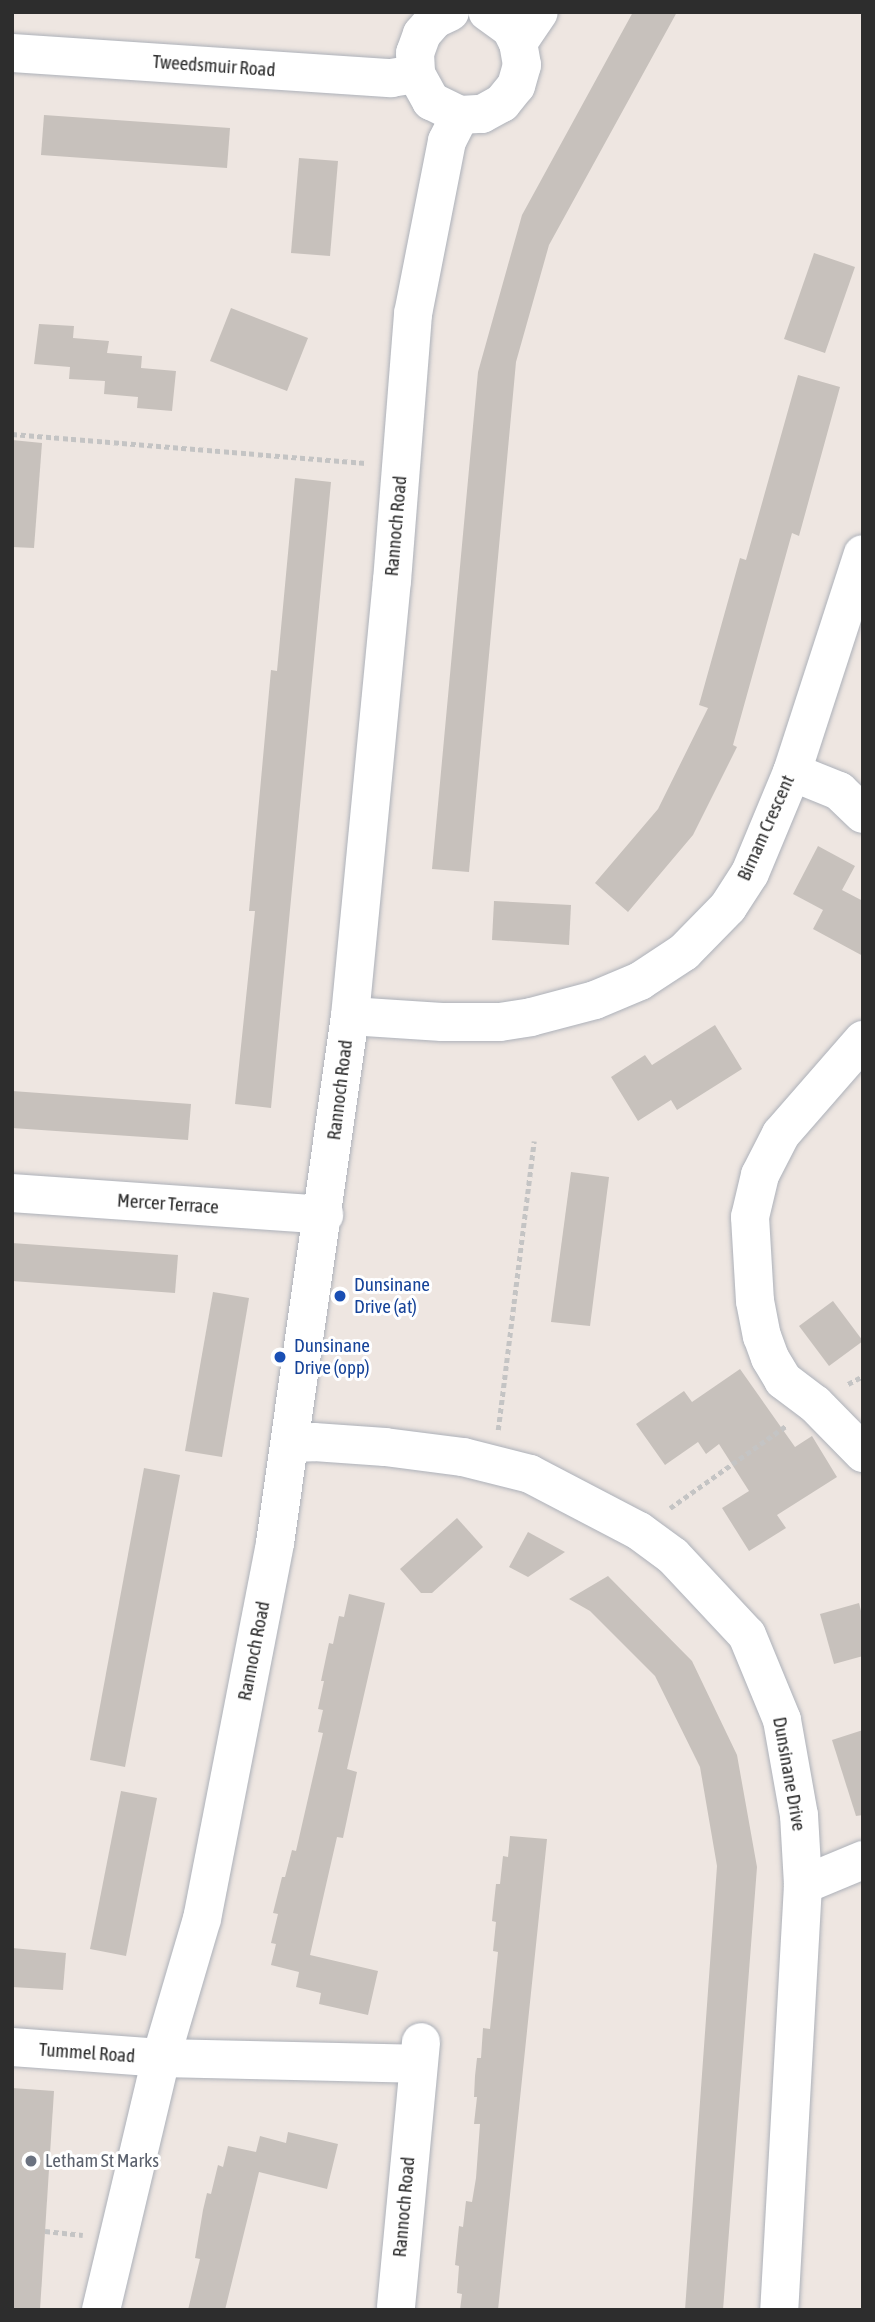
<!DOCTYPE html>
<style>
body{margin:0}
#map{position:relative;width:875px;height:2322px;overflow:hidden;background:#eee6e1;font-family:"Asap Condensed",sans-serif}
div>[style]{position:absolute}
.building>*{inset:0;background:#c7c1bc}
.path>*{height:4.5px;margin-top:-2.25px;transform-origin:0;background:repeating-linear-gradient(90deg,#c4c4c4 0 5px,transparent 0 8.5px)}
.roads{filter:drop-shadow(0 0 2px #adb1b9) drop-shadow(0 0 2px #adb1b9)}
.street>*{height:38px;margin:-19px;padding:0 19px;transform-origin:19px;border-radius:19px;background:#fff}
.secondary>*{height:38px;margin:-19px;padding:0 19px;transform-origin:19px;border-radius:19px;background:#fff}
.dots>*{width:19px;height:19px;translate:-50% -50%;box-sizing:border-box;border:4px solid #fff;border-radius:50%}
span{translate:-50% -50%;white-space:nowrap;text-align:center;line-height:1.15;-webkit-text-stroke:6px #fff;paint-order:stroke}
.street-label{font-size:19px;color:#2d2d2d}
.transit-label{font-size:19px;color:#164399}
.left{translate:0 -50%;text-align:left}
.worship-label{font-size:19px;color:#5b616d}
.frame{position:absolute;inset:0;border:14px solid #2d2d2d;pointer-events:none}
</style>
<div id="map">
<div class="building">
<i style="clip-path:polygon(633px 12px,677px 12px,549px 245px,516px 362px,469px 872px,432px 869px,478px 372px,522px 215px)"></i>
<i style="clip-path:polygon(44px 115px,230px 128px,227px 168px,41px 155px)"></i>
<i style="clip-path:polygon(299px 158px,338px 161px,330px 256px,291px 253px)"></i>
<i style="clip-path:polygon(814px 253px,855px 267px,825px 353px,784px 339px)"></i>
<i style="clip-path:polygon(231px 308px,308px 338px,287px 391px,210px 361px)"></i>
<i style="clip-path:polygon(39px 324px,74px 326px,73px 338px,109px 341px,107px 353px,142px 356px,141px 368px,176px 371px,172px 411px,137px 408px,138px 397px,104px 394px,105px 381px,69px 379px,70px 367px,34px 364px)"></i>
<i style="clip-path:polygon(798px 375px,840px 387px,799px 536px,792px 533px,733px 745px,737px 747px,693px 835px,628px 912px,595px 883px,658px 809px,708px 708px,699px 705px,740px 558px,746px 560px)"></i>
<i style="clip-path:polygon(12px 440px,42px 443px,34px 548px,12px 547px)"></i>
<i style="clip-path:polygon(295px 478px,331px 482px,271px 1108px,235px 1104px,255px 911px,249px 911px,271px 670px,277px 671px)"></i>
<i style="clip-path:polygon(818px 846px,855px 866px,842px 890px,863px 901px,863px 956px,813px 929px,823px 910px,793px 894px)"></i>
<i style="clip-path:polygon(494px 901px,571px 905px,569px 945px,492px 940px)"></i>
<i style="clip-path:polygon(715px 1025px,742px 1069px,677px 1110px,671px 1100px,638px 1121px,611px 1077px,645px 1055px,652px 1065px)"></i>
<i style="clip-path:polygon(12px 1091px,191px 1104px,188px 1140px,12px 1128px)"></i>
<i style="clip-path:polygon(571px 1172px,609px 1177px,590px 1326px,551px 1322px)"></i>
<i style="clip-path:polygon(12px 1243px,178px 1255px,175px 1293px,12px 1281px)"></i>
<i style="clip-path:polygon(213px 1292px,249px 1298px,222px 1457px,185px 1451px)"></i>
<i style="clip-path:polygon(833px 1301px,863px 1341px,829px 1366px,799px 1326px)"></i>
<i style="clip-path:polygon(740px 1369px,795px 1447px,812px 1436px,837px 1477px,777px 1515px,786px 1528px,749px 1551px,722px 1508px,749px 1491px,719px 1444px,706px 1454px,698px 1442px,665px 1465px,636px 1424px,684px 1391px,692px 1402px)"></i>
<i style="clip-path:polygon(144px 1468px,180px 1475px,125px 1767px,90px 1760px)"></i>
<i style="clip-path:polygon(457px 1518px,483px 1547px,432px 1593px,421px 1593px,400px 1569px)"></i>
<i style="clip-path:polygon(528px 1532px,565px 1552px,528px 1577px,509px 1567px)"></i>
<i style="clip-path:polygon(608px 1576px,692px 1661px,737px 1755px,757px 1867px,723px 2310px,685px 2310px,717px 1866px,700px 1767px,655px 1676px,590px 1611px,569px 1599px)"></i>
<i style="clip-path:polygon(349px 1594px,385px 1603px,347px 1769px,357px 1772px,343px 1838px,337px 1837px,310px 1955px,378px 1971px,368px 2015px,319px 2004px,321px 1993px,296px 1987px,299px 1972px,271px 1965px,276px 1944px,271px 1943px,278px 1914px,273px 1913px,282px 1877px,285px 1877px,292px 1850px,296px 1851px,323px 1733px,318px 1732px,323px 1710px,318px 1709px,324px 1681px,321px 1681px,329px 1643px,333px 1644px,339px 1616px,344px 1617px)"></i>
<i style="clip-path:polygon(859px 1603px,863px 1619px,863px 1656px,834px 1664px,820px 1614px)"></i>
<i style="clip-path:polygon(863px 1730px,863px 1815px,856px 1816px,832px 1740px)"></i>
<i style="clip-path:polygon(121px 1791px,157px 1798px,126px 1956px,90px 1949px)"></i>
<i style="clip-path:polygon(510px 1836px,547px 1839px,498px 2310px,460px 2310px,462px 2294px,457px 2293px,459px 2266px,455px 2265px,459px 2226px,463px 2227px,466px 2201px,472px 2202px,476px 2178px,480px 2124px,474px 2124px,477px 2097px,474px 2097px,475px 2076px,477px 2058px,481px 2058px,483px 2028px,490px 2029px,498px 1952px,493px 1951px,496px 1922px,492px 1921px,496px 1884px,500px 1884px,503px 1856px,508px 1857px)"></i>
<i style="clip-path:polygon(12px 1948px,66px 1953px,63px 1990px,12px 1987px)"></i>
<i style="clip-path:polygon(12px 2088px,54px 2091px,40px 2310px,12px 2310px)"></i>
<i style="clip-path:polygon(288px 2132px,338px 2144px,327px 2189px,259px 2172px,225px 2310px,188px 2310px,200px 2259px,195px 2258px,203px 2210px,207px 2193px,211px 2194px,218px 2165px,223px 2167px,228px 2146px,256px 2152px,260px 2136px,286px 2143px)"></i>
</div>
<div class="path">
<i style="left:12px;top:434px;width:355px;rotate:4.7deg"></i>
<i style="left:848px;top:1384px;width:17px;rotate:-28deg"></i>
<i style="left:498px;top:1430px;width:291px;rotate:-82.9deg"></i>
<i style="left:670px;top:1508px;width:142px;rotate:-35.3deg"></i>
<i style="left:45px;top:2231px;width:38px;rotate:6deg"></i>
</div>
<div class="roads">
<div class="street">
<i style="left:12px;top:53px;width:380px;rotate:3.8deg"></i>
<i style="left:391px;top:78px;width:25px;rotate:-9deg"></i>
<i style="left:792px;top:772px;width:51px;rotate:22deg"></i>
<i style="left:839px;top:791px;width:33px;rotate:44deg"></i>
<i style="left:350px;top:1016px;width:92px;rotate:3.7deg"></i>
<i style="left:442px;top:1022px;width:58px"></i>
<i style="left:500px;top:1022px;width:31px;rotate:-9deg"></i>
<i style="left:531px;top:1017px;width:66px;rotate:-14.9deg"></i>
<i style="left:595px;top:1000px;width:49px;rotate:-22.9deg"></i>
<i style="left:640px;top:981px;width:53px;rotate:-33.4deg"></i>
<i style="left:684px;top:952px;width:63px;rotate:-45.6deg"></i>
<i style="left:728px;top:907px;width:40px;rotate:-57.1deg"></i>
<i style="left:750px;top:873px;width:109px;rotate:-67.4deg"></i>
<i style="left:792px;top:772px;width:229px;rotate:-72deg"></i>
<i style="left:863px;top:1040px;width:125px;rotate:131.1deg"></i>
<i style="left:781px;top:1134px;width:46px;rotate:117.1deg"></i>
<i style="left:760px;top:1175px;width:43px;rotate:103.4deg"></i>
<i style="left:750px;top:1217px;width:84px;rotate:86.6deg"></i>
<i style="left:755px;top:1301px;width:36px;rotate:79deg"></i>
<i style="left:762px;top:1336px;width:23px;rotate:70deg"></i>
<i style="left:770px;top:1358px;width:26px;rotate:59deg"></i>
<i style="left:783px;top:1380px;width:40px;rotate:37deg"></i>
<i style="left:815px;top:1404px;width:69px;rotate:45.6deg"></i>
<i style="left:12px;top:1193px;width:313px;rotate:4deg"></i>
<i style="left:290px;top:1443px;width:24px;rotate:-2deg"></i>
<i style="left:314px;top:1442px;width:71px;rotate:4deg"></i>
<i style="left:385px;top:1447px;width:79px;rotate:7.3deg"></i>
<i style="left:463px;top:1457px;width:69px;rotate:14.2deg"></i>
<i style="left:530px;top:1474px;width:123px;rotate:27.6deg"></i>
<i style="left:639px;top:1531px;width:42px;rotate:36.3deg"></i>
<i style="left:673px;top:1556px;width:108px;rotate:46.9deg"></i>
<i style="left:747px;top:1635px;width:92px;rotate:67.6deg"></i>
<i style="left:782px;top:1720px;width:97px;rotate:79.9deg"></i>
<i style="left:799px;top:1815px;width:70px;rotate:86.7deg"></i>
<i style="left:803px;top:1885px;width:426px;rotate:93.2deg"></i>
<i style="left:803px;top:1885px;width:65px;rotate:-22.6deg"></i>
<i style="left:12px;top:2047px;width:149px;rotate:4.2deg"></i>
<i style="left:161px;top:2058px;width:255px;rotate:1.3deg"></i>
<i style="left:396px;top:2307px;width:266px;rotate:-84.6deg"></i>
</div>
<div class="secondary">
<i style="left:450px;top:12px;width:17px;rotate:155deg"></i>
<i style="left:435px;top:19px;width:20px;rotate:131deg"></i>
<i style="left:422px;top:34px;width:20px;rotate:110deg"></i>
<i style="left:415px;top:53px;width:21px;rotate:87deg"></i>
<i style="left:416px;top:74px;width:31px;rotate:61deg"></i>
<i style="left:431px;top:101px;width:32px;rotate:26deg"></i>
<i style="left:460px;top:115px;width:22px;rotate:-3deg"></i>
<i style="left:482px;top:114px;width:23px;rotate:-29deg"></i>
<i style="left:502px;top:103px;width:22px;rotate:-51deg"></i>
<i style="left:516px;top:86px;width:22px;rotate:-74deg"></i>
<i style="left:522px;top:65px;width:22px;rotate:-100deg"></i>
<i style="left:518px;top:43px;width:16px;rotate:-117deg"></i>
<i style="left:511px;top:29px;width:29px;rotate:-144deg"></i>
<i style="left:518px;top:43px;width:37px;rotate:-56deg"></i>
<i style="left:101px;top:2310px;width:259px;rotate:-76.6deg"></i>
<i style="left:161px;top:2058px;width:145px;rotate:-73.6deg"></i>
<i style="left:202px;top:1919px;width:383px;rotate:-79deg"></i>
<i style="left:275px;top:1543px;width:532px;rotate:-81.9deg"></i>
<i style="left:350px;top:1016px;width:437px;rotate:-84.5deg"></i>
<i style="left:392px;top:581px;width:268px;rotate:-85.5deg"></i>
<i style="left:413px;top:314px;width:176px;rotate:-78.9deg"></i>
<i style="left:447px;top:141px;width:29px;rotate:-63deg"></i>
</div>
</div>
<div class="dots">
<i style="left:340px;top:1296px;background:#1a4fb4"></i>
<i style="left:280px;top:1357px;background:#1a4fb4"></i>
<i style="left:31px;top:2161px;background:#6b7280"></i>
</div>
<div class="street-label">
<span style="left:214px;top:66px;rotate:4deg">Tweedsmuir Road</span>
<span style="left:396px;top:526px;rotate:-85deg">Rannoch Road</span>
<span style="left:766px;top:828px;rotate:-66deg">Birnam Crescent</span>
<span style="left:340px;top:1090px;rotate:-83deg">Rannoch Road</span>
<span style="left:168px;top:1204px;rotate:4deg">Mercer Terrace</span>
<span style="left:254px;top:1651px;rotate:-79deg">Rannoch Road</span>
<span style="left:789px;top:1774px;rotate:80deg">Dunsinane Drive</span>
<span style="left:87px;top:2053px;rotate:4deg">Tummel Road</span>
<span style="left:404px;top:2207px;rotate:-85deg">Rannoch Road</span>
</div>
<div class="transit-label">
<span class="left" style="left:354px;top:1296px">Dunsinane<br>Drive (at)</span>
<span class="left" style="left:294px;top:1357px">Dunsinane<br>Drive (opp)</span>
</div>
<div class="worship-label">
<span class="left" style="left:45px;top:2161px">Letham St Marks</span>
</div>
<div class="frame"></div>
</div>
